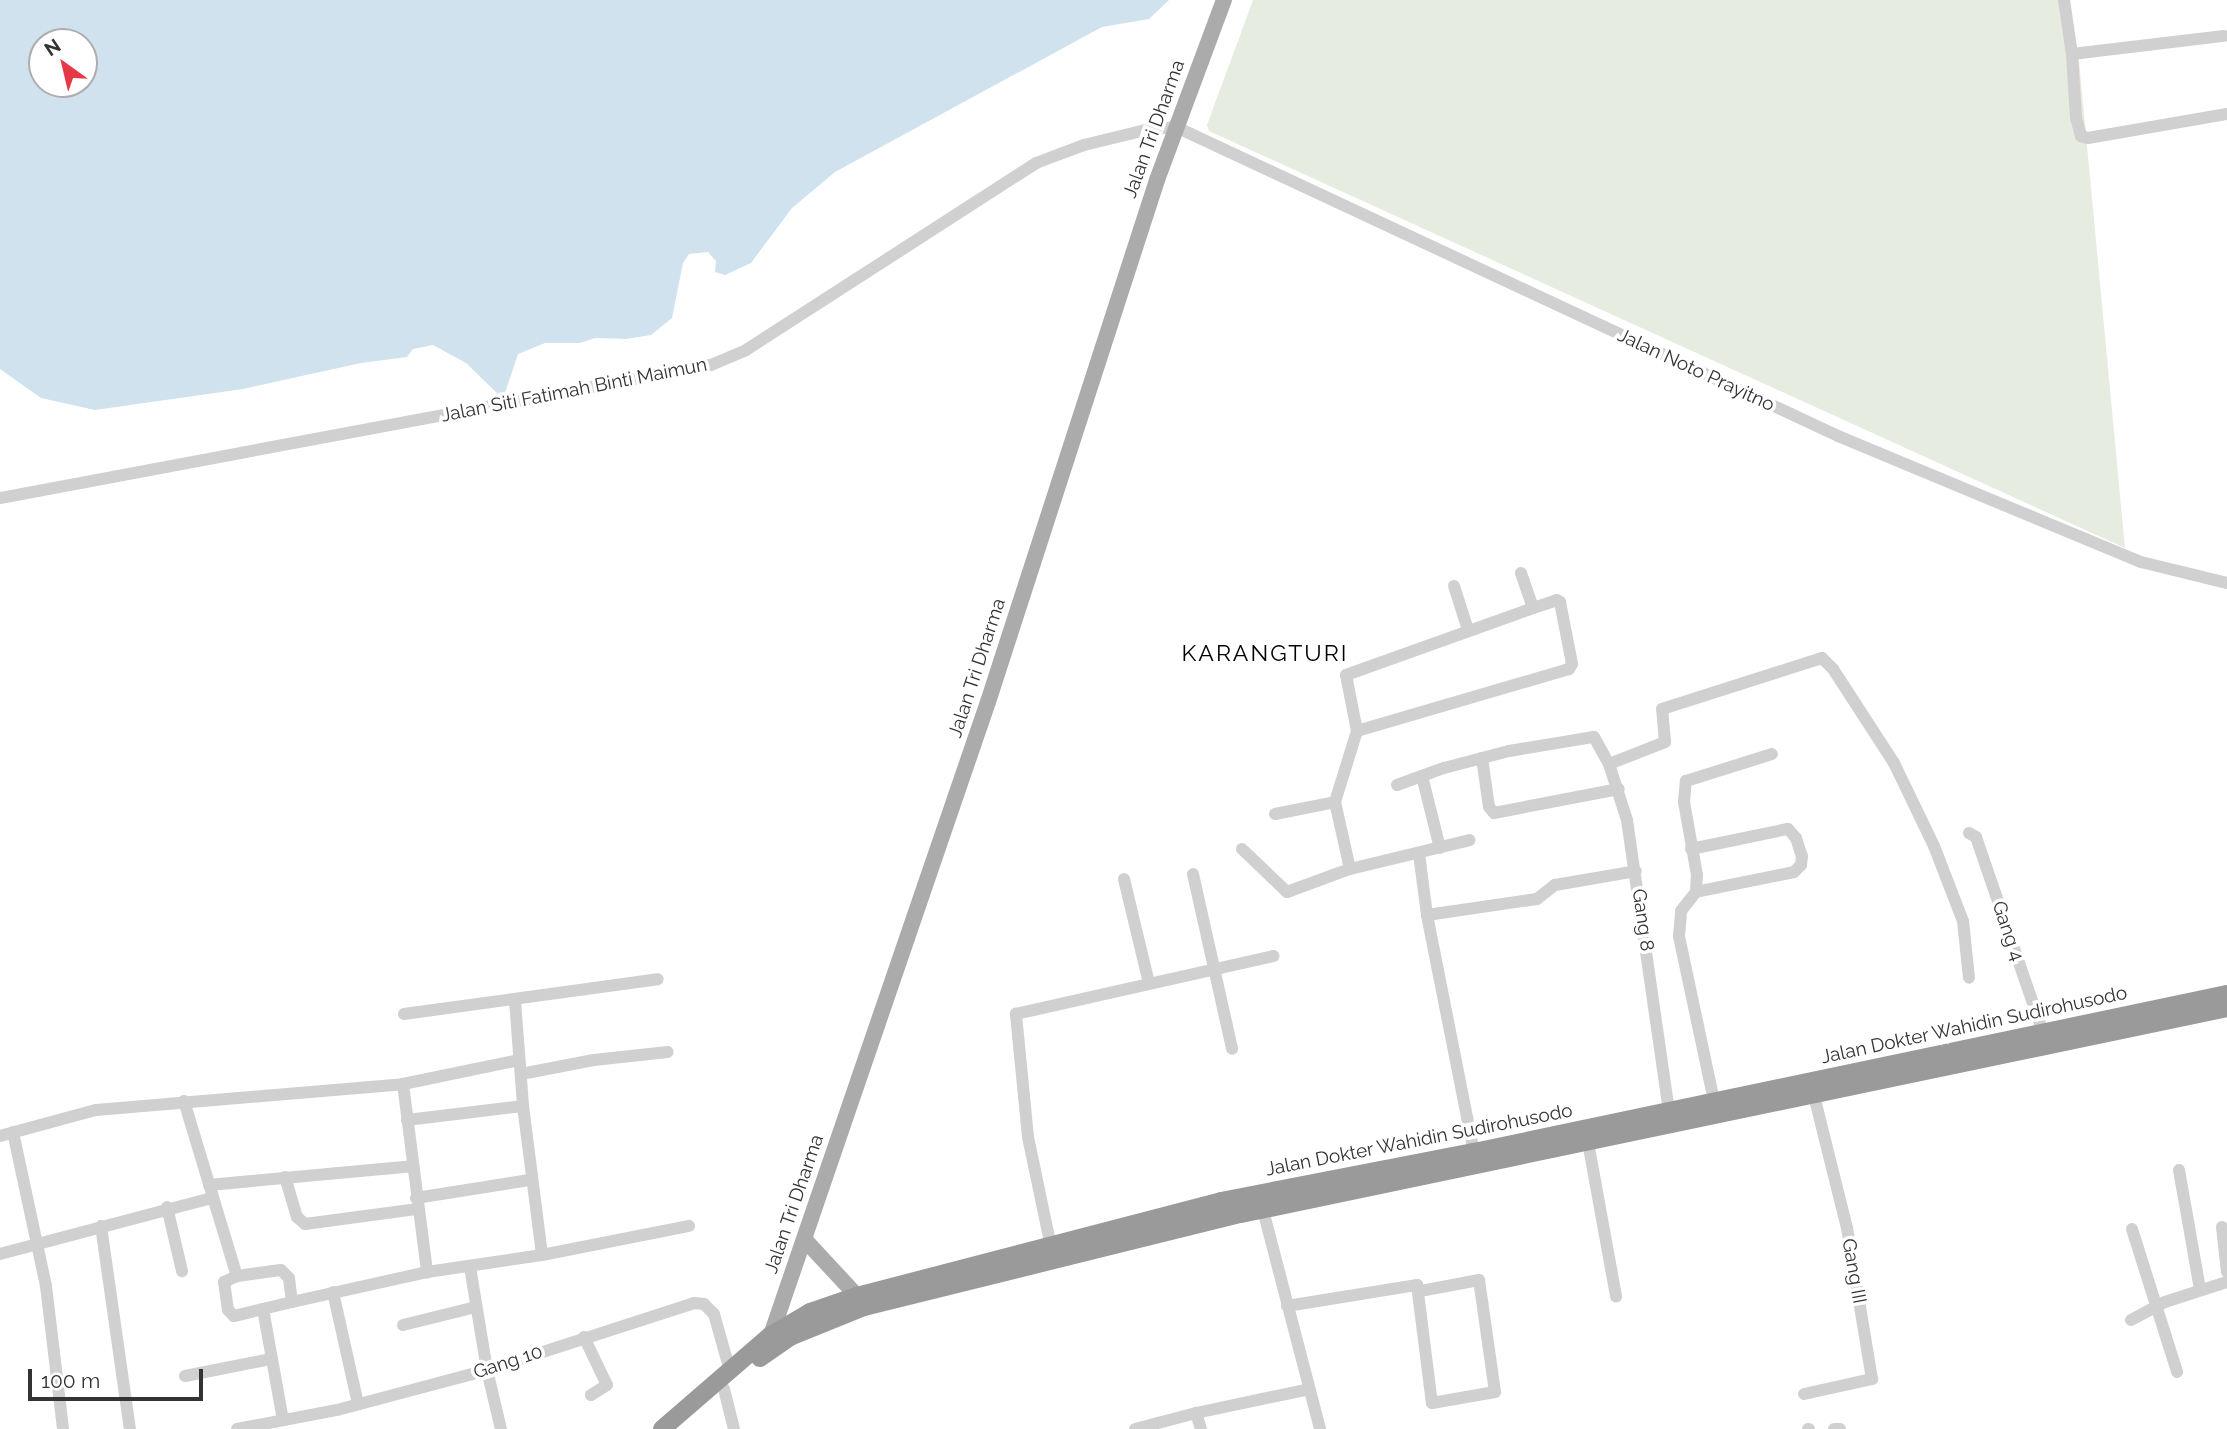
<!DOCTYPE html>
<style>
body{margin:0}
#map{position:relative;width:2227px;height:1429px;overflow:hidden;background:#fff;font-family:Raleway,sans-serif}
div>[style]{position:absolute}
.green>*{inset:0;background:#e6ecdf}
.water>*{inset:0;background:#cfe2ee}
.minor>*{height:12px;margin:-6px;padding:0 6px;transform-origin:6px;border-radius:6px;background:#d0d0d0}
.major>*{height:16px;margin:-8px;padding:0 8px;transform-origin:8px;border-radius:8px;background:#ababab}
.highway>*{height:18px;margin:-9px;padding:0 9px;transform-origin:9px;border-radius:9px;background:#9a9a9a}
span{translate:-50% -50%;white-space:nowrap;text-align:center;line-height:1.15;-webkit-text-stroke:7px #fff;paint-order:stroke}
.street-label{font-size:19px;color:#333}
.quarter-label{font-size:23px;color:#000;letter-spacing:2px}
.north{position:absolute;left:28px;top:28px;width:70px;height:70px;box-sizing:border-box;background:#fff;border:2px solid #adadad;border-radius:50%;rotate:326deg;font-size:19px;font-weight:700;line-height:28px;text-align:center;color:#333}
.north::after{content:'';display:block;margin:auto;width:24px;height:32px;background:#e63946;clip-path:polygon(50% 0,100% 100%,50% 72%,0 100%)}
.scale{position:absolute;left:28px;top:1369px;width:175px;height:32px;box-sizing:border-box;border:4px solid #333;border-top:0;padding-left:9px;font-size:21px;line-height:24px;white-space:nowrap;color:#333;-webkit-text-stroke:5px #fff;paint-order:stroke}
</style>
<div id="map">
<div class="green">
<i style="clip-path:polygon(1253px 0,2068px 0,2079px 61px,2125px 548px,1209px 131px,1207px 125px)"></i>
</div>
<div class="water">
<i style="clip-path:polygon(evenodd,0 0,1169px 0,1149px 19px,1102px 27px,835px 172px,792px 208px,751px 263px,725px 275px,715px 272px,716px 261px,708px 252px,689px 254px,683px 263px,672px 318px,651px 335px,626px 339px,595px 338px,580px 343px,545px 343px,518px 354px,505px 393px,498px 394px,466px 363px,433px 345px,413px 349px,407px 357px,361px 363px,243px 389px,95px 410px,41px 398px,0 369px,0 0,42px 42px,84px 42px,84px 84px,42px 84px,42px 42px)"></i>
</div>
<div class="minor">
<i style="left:2064px;top:0;width:55px;rotate:81.6deg"></i>
<i style="left:2072px;top:54px;width:64px;rotate:86.4deg"></i>
<i style="left:2076px;top:118px;width:19px;rotate:74deg"></i>
<i style="left:2081px;top:136px;width:7px;rotate:16deg"></i>
<i style="left:2088px;top:138px;width:141px;rotate:-9.8deg"></i>
<i style="left:2072px;top:54px;width:153px;rotate:-6.8deg"></i>
<i style="left:0;top:498px;width:723px;rotate:-10.6deg"></i>
<i style="left:711px;top:365px;width:38px;rotate:-23deg"></i>
<i style="left:746px;top:350px;width:345px;rotate:-32.8deg"></i>
<i style="left:1036px;top:163px;width:51px;rotate:-20.6deg"></i>
<i style="left:1084px;top:145px;width:64px;rotate:-13.6deg"></i>
<i style="left:1146px;top:130px;width:30px;rotate:-6deg"></i>
<i style="left:1176px;top:127px;width:731px;rotate:25.02deg"></i>
<i style="left:1838px;top:436px;width:328px;rotate:22.6deg"></i>
<i style="left:2141px;top:562px;width:89px;rotate:13.7deg"></i>
<i style="left:1521px;top:573px;width:37px;rotate:71deg"></i>
<i style="left:1454px;top:586px;width:46px;rotate:72.3deg"></i>
<i style="left:1482px;top:758px;width:49px;rotate:81.9deg"></i>
<i style="left:1489px;top:807px;width:8px;rotate:50deg"></i>
<i style="left:1494px;top:813px;width:127px;rotate:-10.9deg"></i>
<i style="left:1609px;top:764px;width:60px;rotate:-21.4deg"></i>
<i style="left:1665px;top:742px;width:33px;rotate:-95deg"></i>
<i style="left:1662px;top:709px;width:168px;rotate:-17.7deg"></i>
<i style="left:1822px;top:658px;width:16px;rotate:45deg"></i>
<i style="left:1833px;top:669px;width:112px;rotate:57deg"></i>
<i style="left:1894px;top:763px;width:92px;rotate:64.3deg"></i>
<i style="left:1934px;top:846px;width:80px;rotate:68.9deg"></i>
<i style="left:1963px;top:921px;width:57px;rotate:84deg"></i>
<i style="left:1422px;top:776px;width:74px;rotate:76deg"></i>
<i style="left:1397px;top:785px;width:50px;rotate:-19.9deg"></i>
<i style="left:1444px;top:768px;width:67px;rotate:-14.7deg"></i>
<i style="left:1509px;top:751px;width:86px;rotate:-9.4deg"></i>
<i style="left:1594px;top:737px;width:31px;rotate:61deg"></i>
<i style="left:1609px;top:764px;width:59px;rotate:72.2deg"></i>
<i style="left:1627px;top:820px;width:294px;rotate:81.8deg"></i>
<i style="left:1275px;top:814px;width:61px;rotate:-11.3deg"></i>
<i style="left:1969px;top:833px;width:8px;rotate:30deg"></i>
<i style="left:1976px;top:837px;width:207px;rotate:71.1deg"></i>
<i style="left:1242px;top:849px;width:62px;rotate:43.7deg"></i>
<i style="left:1287px;top:892px;width:67px;rotate:-20.1deg"></i>
<i style="left:1350px;top:869px;width:123px;rotate:-13.6deg"></i>
<i style="left:1691px;top:849px;width:99px;rotate:-11.7deg"></i>
<i style="left:1788px;top:829px;width:12px;rotate:48deg"></i>
<i style="left:1796px;top:838px;width:19px;rotate:72deg"></i>
<i style="left:1802px;top:856px;width:9px;rotate:96deg"></i>
<i style="left:1801px;top:865px;width:10px;rotate:135deg"></i>
<i style="left:1794px;top:872px;width:100px;rotate:168.5deg"></i>
<i style="left:1419px;top:854px;width:62px;rotate:82.5deg"></i>
<i style="left:1427px;top:915px;width:111px;rotate:-8.3deg"></i>
<i style="left:1537px;top:899px;width:23px;rotate:-38deg"></i>
<i style="left:1555px;top:885px;width:82px;rotate:-9.8deg"></i>
<i style="left:1350px;top:869px;width:69px;rotate:-102.6deg"></i>
<i style="left:1335px;top:802px;width:74px;rotate:-72.8deg"></i>
<i style="left:1357px;top:731px;width:57px;rotate:-101.1deg"></i>
<i style="left:1346px;top:675px;width:199px;rotate:-19.7deg"></i>
<i style="left:1533px;top:608px;width:25px;rotate:-18deg"></i>
<i style="left:1557px;top:600px;width:4px;rotate:34deg"></i>
<i style="left:1560px;top:602px;width:63px;rotate:79deg"></i>
<i style="left:1572px;top:664px;width:6px;rotate:121deg"></i>
<i style="left:1569px;top:669px;width:221px;rotate:163.7deg"></i>
<i style="left:1193px;top:874px;width:179px;rotate:77.4deg"></i>
<i style="left:1124px;top:879px;width:107px;rotate:76.5deg"></i>
<i style="left:1427px;top:915px;width:242px;rotate:78.8deg"></i>
<i style="left:515px;top:1001px;width:105px;rotate:85.6deg"></i>
<i style="left:404px;top:1014px;width:256px;rotate:-7.8deg"></i>
<i style="left:521px;top:1074px;width:74px;rotate:-10.9deg"></i>
<i style="left:594px;top:1060px;width:74px;rotate:-6.2deg"></i>
<i style="left:403px;top:1084px;width:118px;rotate:-11.7deg"></i>
<i style="left:184px;top:1101px;width:183px;rotate:73.2deg"></i>
<i style="left:1714px;top:1101px;width:169px;rotate:-102deg"></i>
<i style="left:1679px;top:936px;width:25px;rotate:-85deg"></i>
<i style="left:1681px;top:911px;width:24px;rotate:-52deg"></i>
<i style="left:1696px;top:892px;width:17px;rotate:-87deg"></i>
<i style="left:1697px;top:875px;width:74px;rotate:-100.1deg"></i>
<i style="left:1684px;top:802px;width:21px;rotate:-85deg"></i>
<i style="left:1686px;top:781px;width:90px;rotate:-17.4deg"></i>
<i style="left:407px;top:1120px;width:117px;rotate:-6.9deg"></i>
<i style="left:523px;top:1106px;width:150px;rotate:82.7deg"></i>
<i style="left:13px;top:1132px;width:157px;rotate:77.9deg"></i>
<i style="left:46px;top:1286px;width:144px;rotate:83.2deg"></i>
<i style="left:0;top:1136px;width:99px;rotate:-15.2deg"></i>
<i style="left:96px;top:1110px;width:308px;rotate:-4.8deg"></i>
<i style="left:403px;top:1084px;width:190px;rotate:82.7deg"></i>
<i style="left:427px;top:1272px;width:116px;rotate:-8.4deg"></i>
<i style="left:542px;top:1255px;width:150px;rotate:-11.2deg"></i>
<i style="left:1588px;top:1142px;width:157px;rotate:79.7deg"></i>
<i style="left:2179px;top:1170px;width:121px;rotate:80deg"></i>
<i style="left:285px;top:1177px;width:42px;rotate:73.3deg"></i>
<i style="left:297px;top:1217px;width:11px;rotate:41deg"></i>
<i style="left:305px;top:1224px;width:114px;rotate:-7.6deg"></i>
<i style="left:209px;top:1185px;width:204px;rotate:-5.3deg"></i>
<i style="left:416px;top:1198px;width:115px;rotate:-9deg"></i>
<i style="left:167px;top:1207px;width:66px;rotate:76.8deg"></i>
<i style="left:1263px;top:1210px;width:226px;rotate:75.4deg"></i>
<i style="left:101px;top:1226px;width:205px;rotate:81.9deg"></i>
<i style="left:2222px;top:1227px;width:45px;rotate:83.7deg"></i>
<i style="left:2132px;top:1229px;width:150px;rotate:72.5deg"></i>
<i style="left:1051px;top:1247px;width:112px;rotate:-101.8deg"></i>
<i style="left:1028px;top:1137px;width:124px;rotate:-95.6deg"></i>
<i style="left:1016px;top:1014px;width:264px;rotate:-12.7deg"></i>
<i style="left:0;top:1254px;width:219px;rotate:-14.8deg"></i>
<i style="left:470px;top:1267px;width:104px;rotate:80.6deg"></i>
<i style="left:487px;top:1370px;width:61px;rotate:76.7deg"></i>
<i style="left:333px;top:1292px;width:115px;rotate:77.4deg"></i>
<i style="left:292px;top:1302px;width:60px;rotate:166.4deg"></i>
<i style="left:234px;top:1316px;width:8px;rotate:-135deg"></i>
<i style="left:228px;top:1310px;width:28px;rotate:-98deg"></i>
<i style="left:224px;top:1282px;width:14px;rotate:-25deg"></i>
<i style="left:237px;top:1276px;width:44px;rotate:-7.8deg"></i>
<i style="left:281px;top:1270px;width:11px;rotate:45deg"></i>
<i style="left:289px;top:1278px;width:24px;rotate:83deg"></i>
<i style="left:292px;top:1302px;width:138px;rotate:-12.5deg"></i>
<i style="left:1287px;top:1306px;width:132px;rotate:-9.2deg"></i>
<i style="left:1417px;top:1285px;width:119px;rotate:82.8deg"></i>
<i style="left:1432px;top:1403px;width:64px;rotate:-9.9deg"></i>
<i style="left:1495px;top:1392px;width:113px;rotate:-98.1deg"></i>
<i style="left:1479px;top:1280px;width:59px;rotate:169.3deg"></i>
<i style="left:263px;top:1309px;width:113px;rotate:79.8deg"></i>
<i style="left:2131px;top:1320px;width:38px;rotate:-28deg"></i>
<i style="left:2165px;top:1302px;width:65px;rotate:-17.9deg"></i>
<i style="left:403px;top:1325px;width:75px;rotate:-13.9deg"></i>
<i style="left:584px;top:1337px;width:53px;rotate:64.4deg"></i>
<i style="left:607px;top:1385px;width:19px;rotate:148deg"></i>
<i style="left:185px;top:1376px;width:88px;rotate:-11.2deg"></i>
<i style="left:724px;top:1389px;width:41px;rotate:76deg"></i>
<i style="left:1804px;top:1394px;width:70px;rotate:-12.4deg"></i>
<i style="left:1872px;top:1379px;width:153px;rotate:-99.4deg"></i>
<i style="left:1847px;top:1228px;width:136px;rotate:-104deg"></i>
<i style="left:237px;top:1429px;width:102px;rotate:-10.8deg"></i>
<i style="left:337px;top:1410px;width:155px;rotate:-14.9deg"></i>
<i style="left:487px;top:1370px;width:218px;rotate:-17.9deg"></i>
<i style="left:694px;top:1303px;width:10px;rotate:6deg"></i>
<i style="left:704px;top:1304px;width:14px;rotate:45deg"></i>
<i style="left:714px;top:1314px;width:59px;rotate:74.3deg"></i>
<i style="left:1135px;top:1429px;width:63px;rotate:-14.7deg"></i>
<i style="left:1201px;top:1429px;width:17px;rotate:-107deg"></i>
<i style="left:1196px;top:1413px;width:116px;rotate:-11.9deg"></i>
<i style="left:1808px;top:1429px;width:1px"></i>
<i style="left:1834px;top:1429px;width:6px"></i>
</div>
<div class="major">
<i style="left:805px;top:1240px;width:76px;rotate:47.1deg"></i>
<i style="left:772px;top:1343px;width:8px;rotate:-97deg"></i>
<i style="left:771px;top:1335px;width:669px;rotate:-71.08deg"></i>
<i style="left:988px;top:702px;width:549px;rotate:-72.06deg"></i>
<i style="left:1157px;top:180px;width:192px;rotate:-69.6deg"></i>
</div>
<div class="highway">
<i style="left:760px;top:1358px;width:37px;rotate:-35deg"></i>
<i style="left:790px;top:1337px;width:80px;rotate:-22.1deg"></i>
<i style="left:864px;top:1307px;width:388px;rotate:-13.9deg"></i>
<i style="left:1241px;top:1214px;width:1007px;rotate:-11.8deg"></i>
<i style="left:662px;top:1429px;width:144px;rotate:-40.8deg"></i>
<i style="left:771px;top:1335px;width:45px;rotate:-30.5deg"></i>
<i style="left:810px;top:1312px;width:50px;rotate:-18.8deg"></i>
<i style="left:857px;top:1296px;width:376px;rotate:-14.6deg"></i>
<i style="left:1221px;top:1201px;width:258px;rotate:-11deg"></i>
<i style="left:1474px;top:1152px;width:769px;rotate:-11.85deg"></i>
</div>
<div class="street-label">
<span style="left:1154px;top:129px;rotate:-70deg">Jalan Tri Dharma</span>
<span style="left:1696px;top:370px;rotate:25deg">Jalan Noto Prayitno</span>
<span style="left:574px;top:390px;rotate:-11deg">Jalan Siti Fatimah Binti Maimun</span>
<span style="left:977px;top:668px;rotate:-72deg">Jalan Tri Dharma</span>
<span style="left:1643px;top:920px;rotate:82deg">Gang 8</span>
<span style="left:2008px;top:931px;rotate:71deg">Gang 4</span>
<span style="left:1974px;top:1025px;rotate:-12deg">Jalan Dokter Wahidin Sudirohusodo</span>
<span style="left:1419px;top:1140px;rotate:-11deg">Jalan Dokter Wahidin Sudirohusodo</span>
<span style="left:794px;top:1204px;rotate:-71deg">Jalan Tri Dharma</span>
<span style="left:1854px;top:1271px;rotate:80deg">Gang III</span>
<span style="left:508px;top:1362px;rotate:-18deg">Gang 10</span>
</div>
<div class="quarter-label">
<span style="left:1265px;top:653px">KARANGTURI</span>
</div>
<div class="north">N</div>
<div class="scale">100 m</div>
</div>
